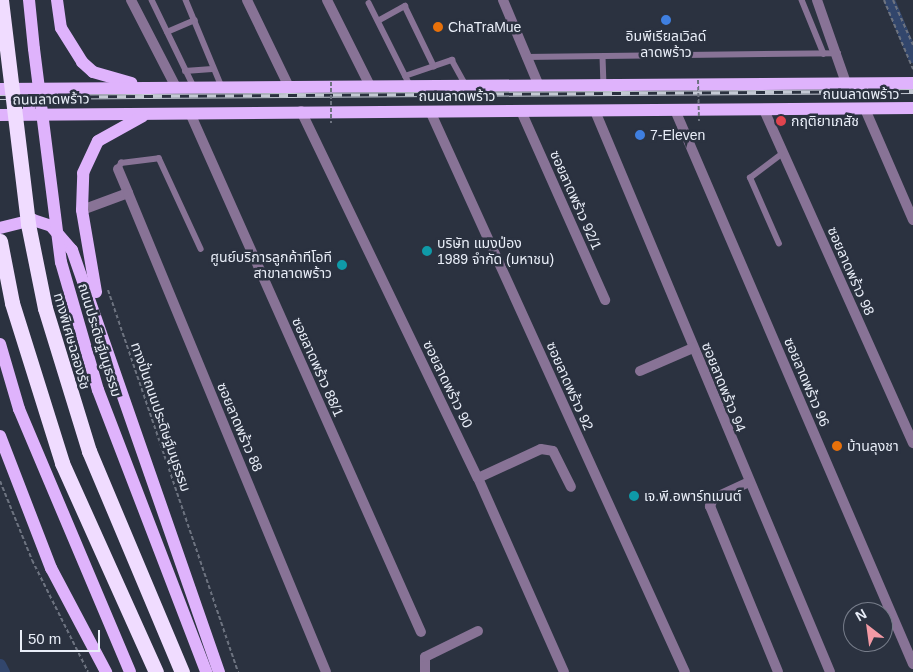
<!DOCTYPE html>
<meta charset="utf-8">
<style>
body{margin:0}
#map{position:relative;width:913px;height:672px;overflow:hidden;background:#2b3240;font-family:Helvetica,"Noto Sans Thai",sans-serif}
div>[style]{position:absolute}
.canal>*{height:11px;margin:-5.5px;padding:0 5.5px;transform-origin:5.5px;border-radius:5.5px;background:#32466c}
.path>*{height:2px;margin-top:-1px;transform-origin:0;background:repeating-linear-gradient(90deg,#6d7380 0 4px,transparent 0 6.5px)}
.service>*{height:5.5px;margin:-2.75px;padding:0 2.75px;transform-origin:2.75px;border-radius:2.75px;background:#887396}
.minor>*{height:10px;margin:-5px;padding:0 5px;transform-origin:5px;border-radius:5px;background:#887396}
.primary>*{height:12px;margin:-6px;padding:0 6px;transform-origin:6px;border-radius:6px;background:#dfb3fc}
.motorway>*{height:15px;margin:-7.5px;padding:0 7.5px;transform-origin:7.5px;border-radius:7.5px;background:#f0dcff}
.rail>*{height:5px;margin-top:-2.5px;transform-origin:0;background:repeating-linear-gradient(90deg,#2b3240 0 9px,#c4c9d4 0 18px);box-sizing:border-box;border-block:1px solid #c4c9d4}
.path-bridge>*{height:2px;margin-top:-1px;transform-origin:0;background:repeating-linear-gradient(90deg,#6d7380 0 4px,transparent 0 6.5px)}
.primary-bridge>*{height:12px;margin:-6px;padding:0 6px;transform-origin:6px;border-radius:6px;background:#dfb3fc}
.motorway-bridge>*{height:15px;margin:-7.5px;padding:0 7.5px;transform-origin:7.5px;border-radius:7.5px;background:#f0dcff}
.dots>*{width:14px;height:14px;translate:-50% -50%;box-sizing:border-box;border:2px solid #2b3240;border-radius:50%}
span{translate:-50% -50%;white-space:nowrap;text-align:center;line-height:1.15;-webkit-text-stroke:5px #2b3240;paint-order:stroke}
.poi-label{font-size:14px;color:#e9eef8}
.left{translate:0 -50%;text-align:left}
.right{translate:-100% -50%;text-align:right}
.street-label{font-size:14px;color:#e9eef8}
.north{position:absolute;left:843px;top:602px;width:50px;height:50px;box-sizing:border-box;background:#2b3240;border:1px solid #777d8a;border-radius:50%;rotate:330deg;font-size:14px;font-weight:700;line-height:20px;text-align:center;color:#e9eef8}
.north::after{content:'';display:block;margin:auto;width:18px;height:22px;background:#f49aa5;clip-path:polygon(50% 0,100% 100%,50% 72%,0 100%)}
.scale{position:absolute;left:20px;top:630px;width:80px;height:22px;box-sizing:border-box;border:2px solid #e9eef8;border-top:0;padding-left:6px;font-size:15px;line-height:18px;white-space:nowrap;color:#e9eef8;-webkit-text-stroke:4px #2b3240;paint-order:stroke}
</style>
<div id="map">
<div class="canal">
<i style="left:889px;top:0;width:62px;rotate:67.2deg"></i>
<i style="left:0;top:664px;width:9px;rotate:63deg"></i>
</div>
<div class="path">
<i style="left:884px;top:0;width:75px;rotate:67.2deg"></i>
<i style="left:893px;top:0;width:49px;rotate:66deg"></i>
<i style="left:108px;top:290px;width:404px;rotate:71.2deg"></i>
<i style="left:0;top:481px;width:85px;rotate:67.9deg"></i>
<i style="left:32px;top:560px;width:125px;rotate:63.4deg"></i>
</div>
<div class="service">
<i style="left:152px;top:0;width:97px;rotate:64.2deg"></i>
<i style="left:186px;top:0;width:94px;rotate:67.5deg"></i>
<i style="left:802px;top:0;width:58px;rotate:67.8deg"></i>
<i style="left:369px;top:3px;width:92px;rotate:63.4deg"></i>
<i style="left:378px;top:21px;width:31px;rotate:-29deg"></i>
<i style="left:405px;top:6px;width:67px;rotate:64.2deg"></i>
<i style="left:167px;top:32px;width:30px;rotate:-23deg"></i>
<i style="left:525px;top:57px;width:313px;rotate:-0.7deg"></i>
<i style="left:603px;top:57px;width:28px;rotate:88deg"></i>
<i style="left:185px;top:71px;width:27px;rotate:-4deg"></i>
<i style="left:405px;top:76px;width:50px;rotate:-18.8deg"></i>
<i style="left:452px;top:60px;width:29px;rotate:61deg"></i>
<i style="left:118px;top:169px;width:7px;rotate:-63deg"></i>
<i style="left:121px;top:163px;width:38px;rotate:-7deg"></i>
<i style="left:159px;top:158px;width:100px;rotate:65.2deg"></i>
<i style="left:779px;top:244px;width:72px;rotate:-113.7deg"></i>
<i style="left:750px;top:178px;width:41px;rotate:-37.1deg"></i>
</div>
<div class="minor">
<i style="left:131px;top:0;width:98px;rotate:62.7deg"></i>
<i style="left:247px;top:0;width:97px;rotate:64.2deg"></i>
<i style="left:327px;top:0;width:96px;rotate:63.4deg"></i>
<i style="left:503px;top:0;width:93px;rotate:67.3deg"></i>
<i style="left:817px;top:0;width:88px;rotate:70.7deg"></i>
<i style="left:865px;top:109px;width:121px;rotate:66.6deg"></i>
<i style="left:675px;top:110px;width:603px;rotate:66.75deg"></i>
<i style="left:764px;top:110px;width:365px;rotate:65.9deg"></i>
<i style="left:301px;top:111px;width:407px;rotate:64.3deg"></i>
<i style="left:478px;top:478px;width:212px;rotate:66.1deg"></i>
<i style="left:430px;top:111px;width:616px;rotate:65.56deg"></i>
<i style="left:521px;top:111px;width:207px;rotate:66deg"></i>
<i style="left:595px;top:111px;width:608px;rotate:67.27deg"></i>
<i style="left:190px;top:113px;width:568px;rotate:66.01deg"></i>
<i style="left:118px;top:169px;width:26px;rotate:67deg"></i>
<i style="left:82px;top:210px;width:49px;rotate:-20.3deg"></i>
<i style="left:128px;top:193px;width:518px;rotate:67.54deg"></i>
<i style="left:640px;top:371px;width:58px;rotate:-23.5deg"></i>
<i style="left:478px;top:478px;width:69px;rotate:-24.7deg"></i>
<i style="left:541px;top:449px;width:12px;rotate:9deg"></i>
<i style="left:553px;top:451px;width:40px;rotate:63.4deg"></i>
<i style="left:749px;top:482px;width:40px;rotate:155deg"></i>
<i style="left:713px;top:499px;width:8px;rotate:113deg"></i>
<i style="left:710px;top:506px;width:179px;rotate:67.7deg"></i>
<i style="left:425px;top:672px;width:15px;rotate:-90deg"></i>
<i style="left:425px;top:657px;width:59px;rotate:-26.1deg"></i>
</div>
<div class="primary">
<i style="left:29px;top:0;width:49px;rotate:84.2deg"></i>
<i style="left:57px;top:0;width:28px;rotate:82deg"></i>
<i style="left:61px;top:28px;width:40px;rotate:58deg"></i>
<i style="left:82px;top:62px;width:15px;rotate:42deg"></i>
<i style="left:93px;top:72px;width:40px;rotate:16deg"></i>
<i style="left:0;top:89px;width:913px;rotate:-0.38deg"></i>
<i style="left:29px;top:89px;width:25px;rotate:90deg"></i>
<i style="left:0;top:115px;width:913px;rotate:-0.44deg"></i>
<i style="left:0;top:228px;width:34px;rotate:-14deg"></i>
<i style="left:33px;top:220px;width:19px;rotate:18deg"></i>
<i style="left:51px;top:226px;width:32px;rotate:49deg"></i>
<i style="left:72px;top:250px;width:447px;rotate:70.8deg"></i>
<i style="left:96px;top:292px;width:83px;rotate:-99.7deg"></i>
<i style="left:82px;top:210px;width:37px;rotate:-88deg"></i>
<i style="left:83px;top:173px;width:35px;rotate:-65deg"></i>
<i style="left:98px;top:141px;width:51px;rotate:-29.1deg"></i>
<i style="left:0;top:344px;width:68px;rotate:73.7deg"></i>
<i style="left:19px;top:409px;width:285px;rotate:67.1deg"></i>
<i style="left:98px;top:390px;width:302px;rotate:69deg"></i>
<i style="left:0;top:436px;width:142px;rotate:68.9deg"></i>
<i style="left:51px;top:568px;width:118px;rotate:62.1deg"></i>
</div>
<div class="motorway">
<i style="left:0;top:241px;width:63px;rotate:79deg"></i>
<i style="left:12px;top:303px;width:168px;rotate:72.6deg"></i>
<i style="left:62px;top:463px;width:229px;rotate:65.8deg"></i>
</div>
<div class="rail">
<i style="left:0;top:97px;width:913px;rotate:-0.38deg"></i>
</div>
<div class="path-bridge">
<i style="left:698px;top:80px;width:41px;rotate:88.6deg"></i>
<i style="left:331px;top:82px;width:41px;rotate:90deg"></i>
</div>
<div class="primary-bridge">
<i style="left:34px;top:49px;width:215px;rotate:82.8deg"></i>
<i style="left:61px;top:262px;width:133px;rotate:73.9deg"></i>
</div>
<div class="motorway-bridge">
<i style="left:1px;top:0;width:226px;rotate:83.1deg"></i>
<i style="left:28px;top:224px;width:86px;rotate:78.6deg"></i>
<i style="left:45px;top:308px;width:150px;rotate:72.9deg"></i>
<i style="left:89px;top:451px;width:240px;rotate:67.2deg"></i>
</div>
<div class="dots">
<i style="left:666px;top:20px;background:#3f7fe0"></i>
<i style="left:438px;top:27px;background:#e8710a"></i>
<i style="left:781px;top:121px;background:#e0444e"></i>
<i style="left:640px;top:135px;background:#3f7fe0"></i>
<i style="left:427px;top:251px;background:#0f9aa8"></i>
<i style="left:342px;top:265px;background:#0f9aa8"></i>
<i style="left:837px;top:446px;background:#e8710a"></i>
<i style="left:634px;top:496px;background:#0f9aa8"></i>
</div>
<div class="poi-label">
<span class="left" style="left:448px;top:27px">ChaTraMue</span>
<span style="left:666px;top:44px">อิมพีเรียลเวิลด์<br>ลาดพร้าว</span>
<span class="left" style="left:791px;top:121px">กฤติยาเภสัช</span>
<span class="left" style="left:650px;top:135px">7-Eleven</span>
<span class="left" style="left:437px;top:251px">บริษัท แมงป่อง<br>1989 จำกัด (มหาชน)</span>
<span class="right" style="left:332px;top:265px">ศูนย์บริการลูกค้าทีโอที<br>สาขาลาดพร้าว</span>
<span class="left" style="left:847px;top:446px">บ้านลุงชา</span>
<span class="left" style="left:644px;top:496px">เจ.พี.อพาร์ทเมนต์</span>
</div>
<div class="street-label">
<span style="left:861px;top:94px">ถนนลาดพร้าว</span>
<span style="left:457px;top:96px">ถนนลาดพร้าว</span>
<span style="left:51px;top:99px;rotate:-1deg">ถนนลาดพร้าว</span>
<span style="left:576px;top:200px;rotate:66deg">ซอยลาดพร้าว 92/1</span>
<span style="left:851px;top:271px;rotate:66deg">ซอยลาดพร้าว 98</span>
<span style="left:100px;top:340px;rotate:73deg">ถนนประดิษฐ์มนูธรรม</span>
<span style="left:72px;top:341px;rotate:74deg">ทางพิเศษฉลองรัช</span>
<span style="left:318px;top:367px;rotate:66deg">ซอยลาดพร้าว 88/1</span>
<span style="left:807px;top:382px;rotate:67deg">ซอยลาดพร้าว 96</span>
<span style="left:448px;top:384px;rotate:64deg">ซอยลาดพร้าว 90</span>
<span style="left:570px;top:386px;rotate:66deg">ซอยลาดพร้าว 92</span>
<span style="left:724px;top:387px;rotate:68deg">ซอยลาดพร้าว 94</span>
<span style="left:161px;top:417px;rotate:71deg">ทางปั่นถนนประดิษฐ์มนูธรรม</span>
<span style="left:240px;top:427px;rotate:67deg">ซอยลาดพร้าว 88</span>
</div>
<div class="north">N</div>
<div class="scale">50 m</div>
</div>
